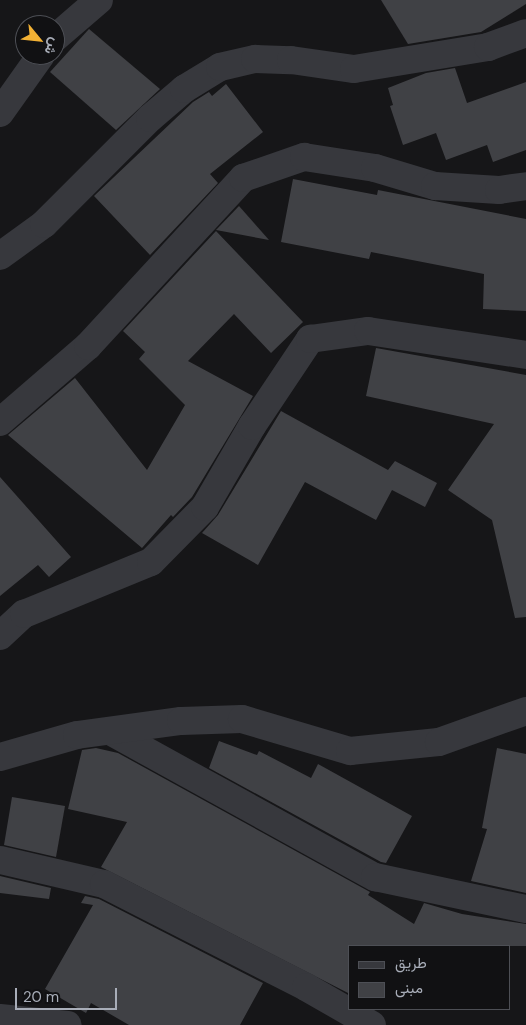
<!DOCTYPE html>
<meta charset="utf-8">
<style>
body{margin:0}
#map{position:relative;width:526px;height:1025px;overflow:hidden;background:#161618;font-family:"DM Sans",Vazirmatn,sans-serif}
div>[style]{position:absolute}
.building>*{inset:0;background:#404145}
.street>*{height:28px;margin:-14px;padding:0 14px;transform-origin:14px;border-radius:14px;background:#37383d}
span{translate:-50% -50%;white-space:nowrap;text-align:center;line-height:1.15;-webkit-text-stroke:4.5px #111113;paint-order:stroke}
.legend{position:absolute;left:348px;top:945px;width:162px;height:65px;box-sizing:border-box;background:#111113;border:1px solid #4d4f55;margin:0;padding:6px 9px;list-style:none;font-size:15px;color:#a8adb8}
.legend li{display:flex;align-items:center;gap:10px;height:25px}
.legend b{width:25px;border:1px solid #4d4f55}
.north{position:absolute;left:15px;top:15px;width:50px;height:50px;box-sizing:border-box;background:#111113;border:1px solid #4d4f55;border-radius:50%;rotate:118deg;font-size:14px;font-weight:700;line-height:20px;text-align:center;color:#a8adb8}
.north::after{content:'';display:block;margin:auto;width:18px;height:22px;background:#f2b134;clip-path:polygon(50% 0,100% 100%,50% 72%,0 100%)}
.scale{position:absolute;left:15px;top:988px;width:102px;height:22px;box-sizing:border-box;border:2px solid #a8adb8;border-top:0;padding-left:6px;font-size:15px;line-height:18px;white-space:nowrap;color:#a8adb8;-webkit-text-stroke:4px #111113;paint-order:stroke}
</style>
<div id="map">
<div class="building">
<i style="clip-path:polygon(381px 0,526px 0,526px 4px,481px 32px,408px 44px)"></i>
<i style="clip-path:polygon(89px 29px,160px 89px,116px 130px,50px 72px)"></i>
<i style="clip-path:polygon(455px 68px,467px 103px,526px 82px,526px 150px,493px 162px,487px 145px,446px 160px,436px 133px,403px 145px,390px 106px,393px 105px,388px 88px,426px 73px)"></i>
<i style="clip-path:polygon(226px 84px,263px 132px,210px 174px,218px 183px,150px 255px,94px 196px,193px 102px,209px 92px,212px 96px)"></i>
<i style="clip-path:polygon(293px 179px,377px 195px,378px 190px,526px 219px,526px 311px,483px 309px,484px 274px,371px 252px,369px 259px,281px 242px)"></i>
<i style="clip-path:polygon(239px 206px,269px 240px,216px 230px)"></i>
<i style="clip-path:polygon(216px 231px,303px 322px,271px 353px,234px 314px,188px 361px,253px 396px,192px 497px,173px 517px,171px 515px,142px 548px,8px 435px,75px 378px,147px 470px,185px 405px,139px 359px,145px 352px,123px 331px)"></i>
<i style="clip-path:polygon(376px 348px,526px 375px,526px 617px,515px 618px,492px 520px,448px 490px,494px 424px,366px 396px)"></i>
<i style="clip-path:polygon(281px 411px,388px 470px,395px 461px,437px 483px,425px 507px,392px 490px,376px 520px,305px 482px,258px 565px,202px 533px,218px 515px)"></i>
<i style="clip-path:polygon(0 477px,71px 557px,49px 577px,38px 565px,0 596px)"></i>
<i style="clip-path:polygon(219px 741px,257px 755px,259px 751px,311px 778px,318px 764px,412px 816px,386px 863px,381px 862px,209px 768px)"></i>
<i style="clip-path:polygon(96px 748px,118px 753px,370px 892px,368px 895px,414px 924px,424px 903px,462px 914px,526px 924px,526px 946px,350px 946px,350px 994px,101px 867px,127px 822px,68px 809px,82px 750px)"></i>
<i style="clip-path:polygon(497px 748px,526px 754px,526px 893px,471px 881px,487px 829px,482px 828px)"></i>
<i style="clip-path:polygon(12px 797px,65px 806px,56px 857px,4px 845px)"></i>
<i style="clip-path:polygon(0 876px,51px 888px,49px 899px,0 893px)"></i>
<i style="clip-path:polygon(85px 896px,99px 899px,263px 983px,240px 1025px,129px 1025px,91px 1003px,86px 1013px,45px 989px,93px 905px,81px 903px)"></i>
</div>
<div class="street">
<i style="left:55px;top:38px;width:58px;rotate:-40.8deg"></i>
<i style="left:0;top:113px;width:71px;rotate:-54.7deg"></i>
<i style="left:0;top:256px;width:54px;rotate:-36deg"></i>
<i style="left:44px;top:224px;width:150px;rotate:-45deg"></i>
<i style="left:150px;top:118px;width:45px;rotate:-40.5deg"></i>
<i style="left:184px;top:89px;width:42px;rotate:-31.4deg"></i>
<i style="left:220px;top:67px;width:36px;rotate:-13deg"></i>
<i style="left:255px;top:59px;width:36px;rotate:2deg"></i>
<i style="left:291px;top:60px;width:64px;rotate:8.1deg"></i>
<i style="left:354px;top:69px;width:136px;rotate:-9.3deg"></i>
<i style="left:488px;top:47px;width:40px;rotate:-20.2deg"></i>
<i style="left:0;top:422px;width:116px;rotate:-40.8deg"></i>
<i style="left:88px;top:346px;width:229px;rotate:-47.3deg"></i>
<i style="left:243px;top:178px;width:65px;rotate:-19deg"></i>
<i style="left:304px;top:157px;width:72px;rotate:8.8deg"></i>
<i style="left:375px;top:168px;width:63px;rotate:16.7deg"></i>
<i style="left:435px;top:186px;width:64px;rotate:3.6deg"></i>
<i style="left:499px;top:190px;width:27px;rotate:-8deg"></i>
<i style="left:0;top:636px;width:33px;rotate:-43deg"></i>
<i style="left:24px;top:614px;width:137px;rotate:-22.3deg"></i>
<i style="left:151px;top:562px;width:77px;rotate:-45.5deg"></i>
<i style="left:205px;top:507px;width:94px;rotate:-59.9deg"></i>
<i style="left:252px;top:426px;width:105px;rotate:-56.3deg"></i>
<i style="left:310px;top:339px;width:59px;rotate:-7.9deg"></i>
<i style="left:368px;top:331px;width:160px;rotate:8.6deg"></i>
<i style="left:110px;top:731px;width:303px;rotate:28.9deg"></i>
<i style="left:375px;top:877px;width:154px;rotate:12deg"></i>
<i style="left:0;top:757px;width:80px;rotate:-15.9deg"></i>
<i style="left:77px;top:735px;width:105px;rotate:-7.7deg"></i>
<i style="left:181px;top:721px;width:61px;rotate:-1.9deg"></i>
<i style="left:242px;top:719px;width:113px;rotate:16.5deg"></i>
<i style="left:350px;top:751px;width:89px;rotate:-5.8deg"></i>
<i style="left:439px;top:742px;width:92px;rotate:-19.6deg"></i>
<i style="left:0;top:860px;width:107px;rotate:13deg"></i>
<i style="left:104px;top:884px;width:227px;rotate:27deg"></i>
<i style="left:306px;top:987px;width:76px;rotate:29.9deg"></i>
<i style="left:0;top:1018px;width:68px;rotate:5.9deg"></i>
</div>
<ul class="legend">
<li><b style="height:6px;background:#37383d"></b>طريق</li>
<li><b style="height:14px;background:#404145"></b>مبنى</li>
</ul>
<div class="north">ش</div>
<div class="scale">20 m</div>
</div>
